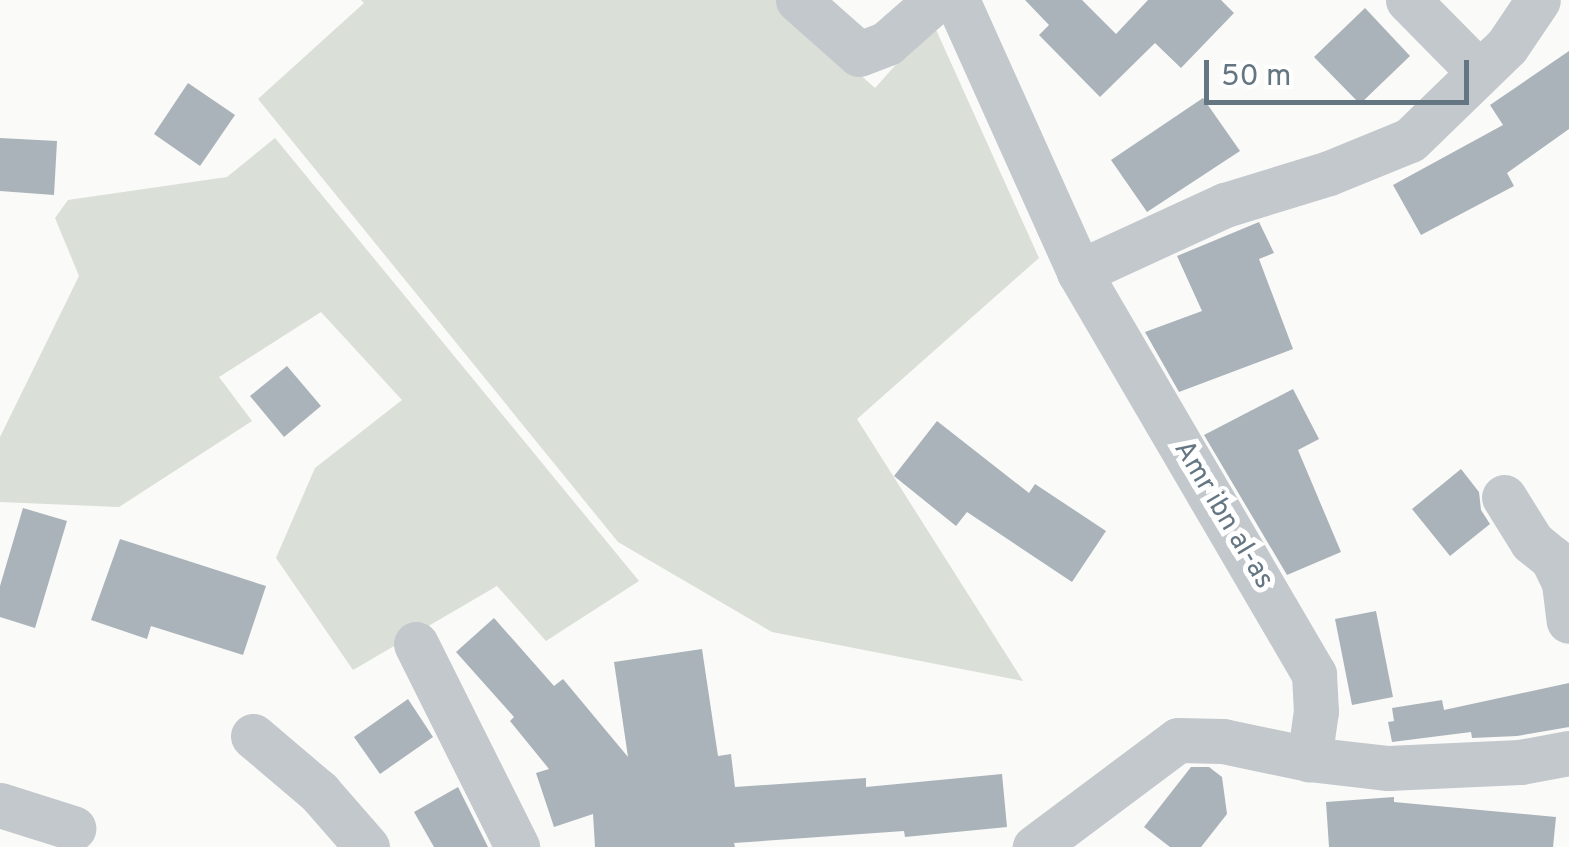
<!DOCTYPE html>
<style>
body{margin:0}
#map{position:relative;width:1569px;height:847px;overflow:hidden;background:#fafaf8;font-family:Overpass,sans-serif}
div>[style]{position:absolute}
.green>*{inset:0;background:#dadfd7}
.building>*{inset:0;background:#aab3b9}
.minor>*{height:45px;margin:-22.5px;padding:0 22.5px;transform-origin:22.5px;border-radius:22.5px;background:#c3c8cc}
span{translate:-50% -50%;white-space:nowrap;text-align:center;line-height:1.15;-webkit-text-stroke:10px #fff;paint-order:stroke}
.street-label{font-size:28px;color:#657683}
.scale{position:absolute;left:1204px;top:60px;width:265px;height:45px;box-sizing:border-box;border:5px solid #657683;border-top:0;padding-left:12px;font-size:30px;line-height:35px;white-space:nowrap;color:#657683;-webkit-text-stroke:8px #fff;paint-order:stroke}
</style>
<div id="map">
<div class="green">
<i style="clip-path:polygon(361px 0,776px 0,875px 88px,933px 23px,1039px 258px,857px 419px,1023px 681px,772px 632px,618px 542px,258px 99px,364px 3px)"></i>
<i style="clip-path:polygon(275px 138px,639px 581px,546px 641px,497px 586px,353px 670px,276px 558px,315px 468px,402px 400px,321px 312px,219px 377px,252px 421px,119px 507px,0 502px,0 437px,79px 276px,55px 218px,68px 200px,227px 177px)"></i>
</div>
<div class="building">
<i style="clip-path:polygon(1025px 0,1082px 0,1116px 34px,1148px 0,1221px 0,1234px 13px,1181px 68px,1155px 43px,1100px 97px,1039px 35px,1049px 25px)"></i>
<i style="clip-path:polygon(1365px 8px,1410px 56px,1360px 104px,1314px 57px)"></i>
<i style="clip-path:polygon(1569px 51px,1569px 129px,1507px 173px,1514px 186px,1421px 235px,1393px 185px,1503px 125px,1490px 105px)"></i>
<i style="clip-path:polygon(188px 83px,235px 115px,200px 166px,154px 134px)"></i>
<i style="clip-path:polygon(1203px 98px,1240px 151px,1147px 212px,1111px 160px)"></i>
<i style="clip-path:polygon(0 138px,57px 141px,54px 195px,0 191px)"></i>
<i style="clip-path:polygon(1259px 222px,1274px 253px,1259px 259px,1293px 349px,1179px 392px,1145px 332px,1202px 311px,1177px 256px)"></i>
<i style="clip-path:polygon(287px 366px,321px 406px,284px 437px,250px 396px)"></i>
<i style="clip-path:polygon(1293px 389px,1319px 439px,1298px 450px,1341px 552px,1287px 575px,1204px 435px)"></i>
<i style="clip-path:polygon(937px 421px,1029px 493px,1035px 484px,1106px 531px,1072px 582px,967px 512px,956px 526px,894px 476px)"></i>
<i style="clip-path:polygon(1461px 469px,1479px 492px,1481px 510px,1490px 524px,1450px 556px,1412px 509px)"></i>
<i style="clip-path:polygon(23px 508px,67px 521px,35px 628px,0 617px,0 586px)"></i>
<i style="clip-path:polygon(120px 539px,266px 586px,243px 655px,151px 626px,147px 639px,91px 620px)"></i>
<i style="clip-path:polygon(1376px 611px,1393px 697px,1352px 705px,1335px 619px)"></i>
<i style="clip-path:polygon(494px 618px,554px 686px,563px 679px,628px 757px,614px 662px,702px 649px,718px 756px,731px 754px,735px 787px,866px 778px,866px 787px,1002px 774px,1007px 827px,905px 837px,904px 831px,734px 843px,735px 847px,595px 847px,593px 814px,554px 827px,536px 773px,549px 769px,510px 721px,514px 717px,456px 652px)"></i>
<i style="clip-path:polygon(1569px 683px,1569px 727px,1517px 736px,1472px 738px,1471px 732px,1392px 742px,1388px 722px,1394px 721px,1392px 708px,1442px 700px,1444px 710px)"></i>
<i style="clip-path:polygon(408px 699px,433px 737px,380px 774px,354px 737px)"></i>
<i style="clip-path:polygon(1191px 767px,1209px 767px,1222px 777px,1227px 814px,1201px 847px,1170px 847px,1144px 827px)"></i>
<i style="clip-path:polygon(458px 787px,488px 847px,434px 847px,414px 812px)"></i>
<i style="clip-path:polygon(1394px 797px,1394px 802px,1556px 817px,1553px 847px,1329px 847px,1326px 802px)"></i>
</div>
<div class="minor">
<i style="left:798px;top:0;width:81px;rotate:41.5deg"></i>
<i style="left:859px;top:54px;width:30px;rotate:-21deg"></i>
<i style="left:887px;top:43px;width:65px;rotate:-41.3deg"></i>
<i style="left:957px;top:0;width:298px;rotate:65.8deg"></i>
<i style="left:1079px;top:272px;width:466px;rotate:59.7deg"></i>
<i style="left:1314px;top:674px;width:37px;rotate:87deg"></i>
<i style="left:1316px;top:711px;width:49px;rotate:98.3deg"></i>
<i style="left:1309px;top:759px;width:88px;rotate:-168.2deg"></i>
<i style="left:1223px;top:741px;width:45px;rotate:-178.7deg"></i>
<i style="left:1178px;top:740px;width:179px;rotate:143.2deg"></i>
<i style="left:1408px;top:0;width:101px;rotate:45.4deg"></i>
<i style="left:1079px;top:272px;width:161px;rotate:-24.7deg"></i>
<i style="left:1225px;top:205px;width:109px;rotate:-17.1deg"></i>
<i style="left:1329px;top:173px;width:87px;rotate:-22.2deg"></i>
<i style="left:1410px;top:140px;width:135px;rotate:-44.1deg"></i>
<i style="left:1507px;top:46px;width:55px;rotate:-56deg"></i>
<i style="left:1504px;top:497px;width:53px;rotate:58.1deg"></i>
<i style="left:1532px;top:542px;width:26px;rotate:39deg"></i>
<i style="left:1552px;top:558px;width:28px;rotate:64deg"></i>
<i style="left:1564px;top:583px;width:38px;rotate:83deg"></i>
<i style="left:416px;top:644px;width:227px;rotate:63.5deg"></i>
<i style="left:253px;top:736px;width:87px;rotate:40.3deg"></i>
<i style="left:319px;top:792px;width:73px;rotate:48.9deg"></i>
<i style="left:1309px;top:759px;width:80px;rotate:6.5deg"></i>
<i style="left:1388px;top:768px;width:132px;rotate:-2.6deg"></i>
<i style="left:1520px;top:762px;width:50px;rotate:-10.4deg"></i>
<i style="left:0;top:805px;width:77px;rotate:17.5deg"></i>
</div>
<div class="street-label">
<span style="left:1223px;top:515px;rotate:59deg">Amr ibn al-as</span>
</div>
<div class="scale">50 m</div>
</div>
